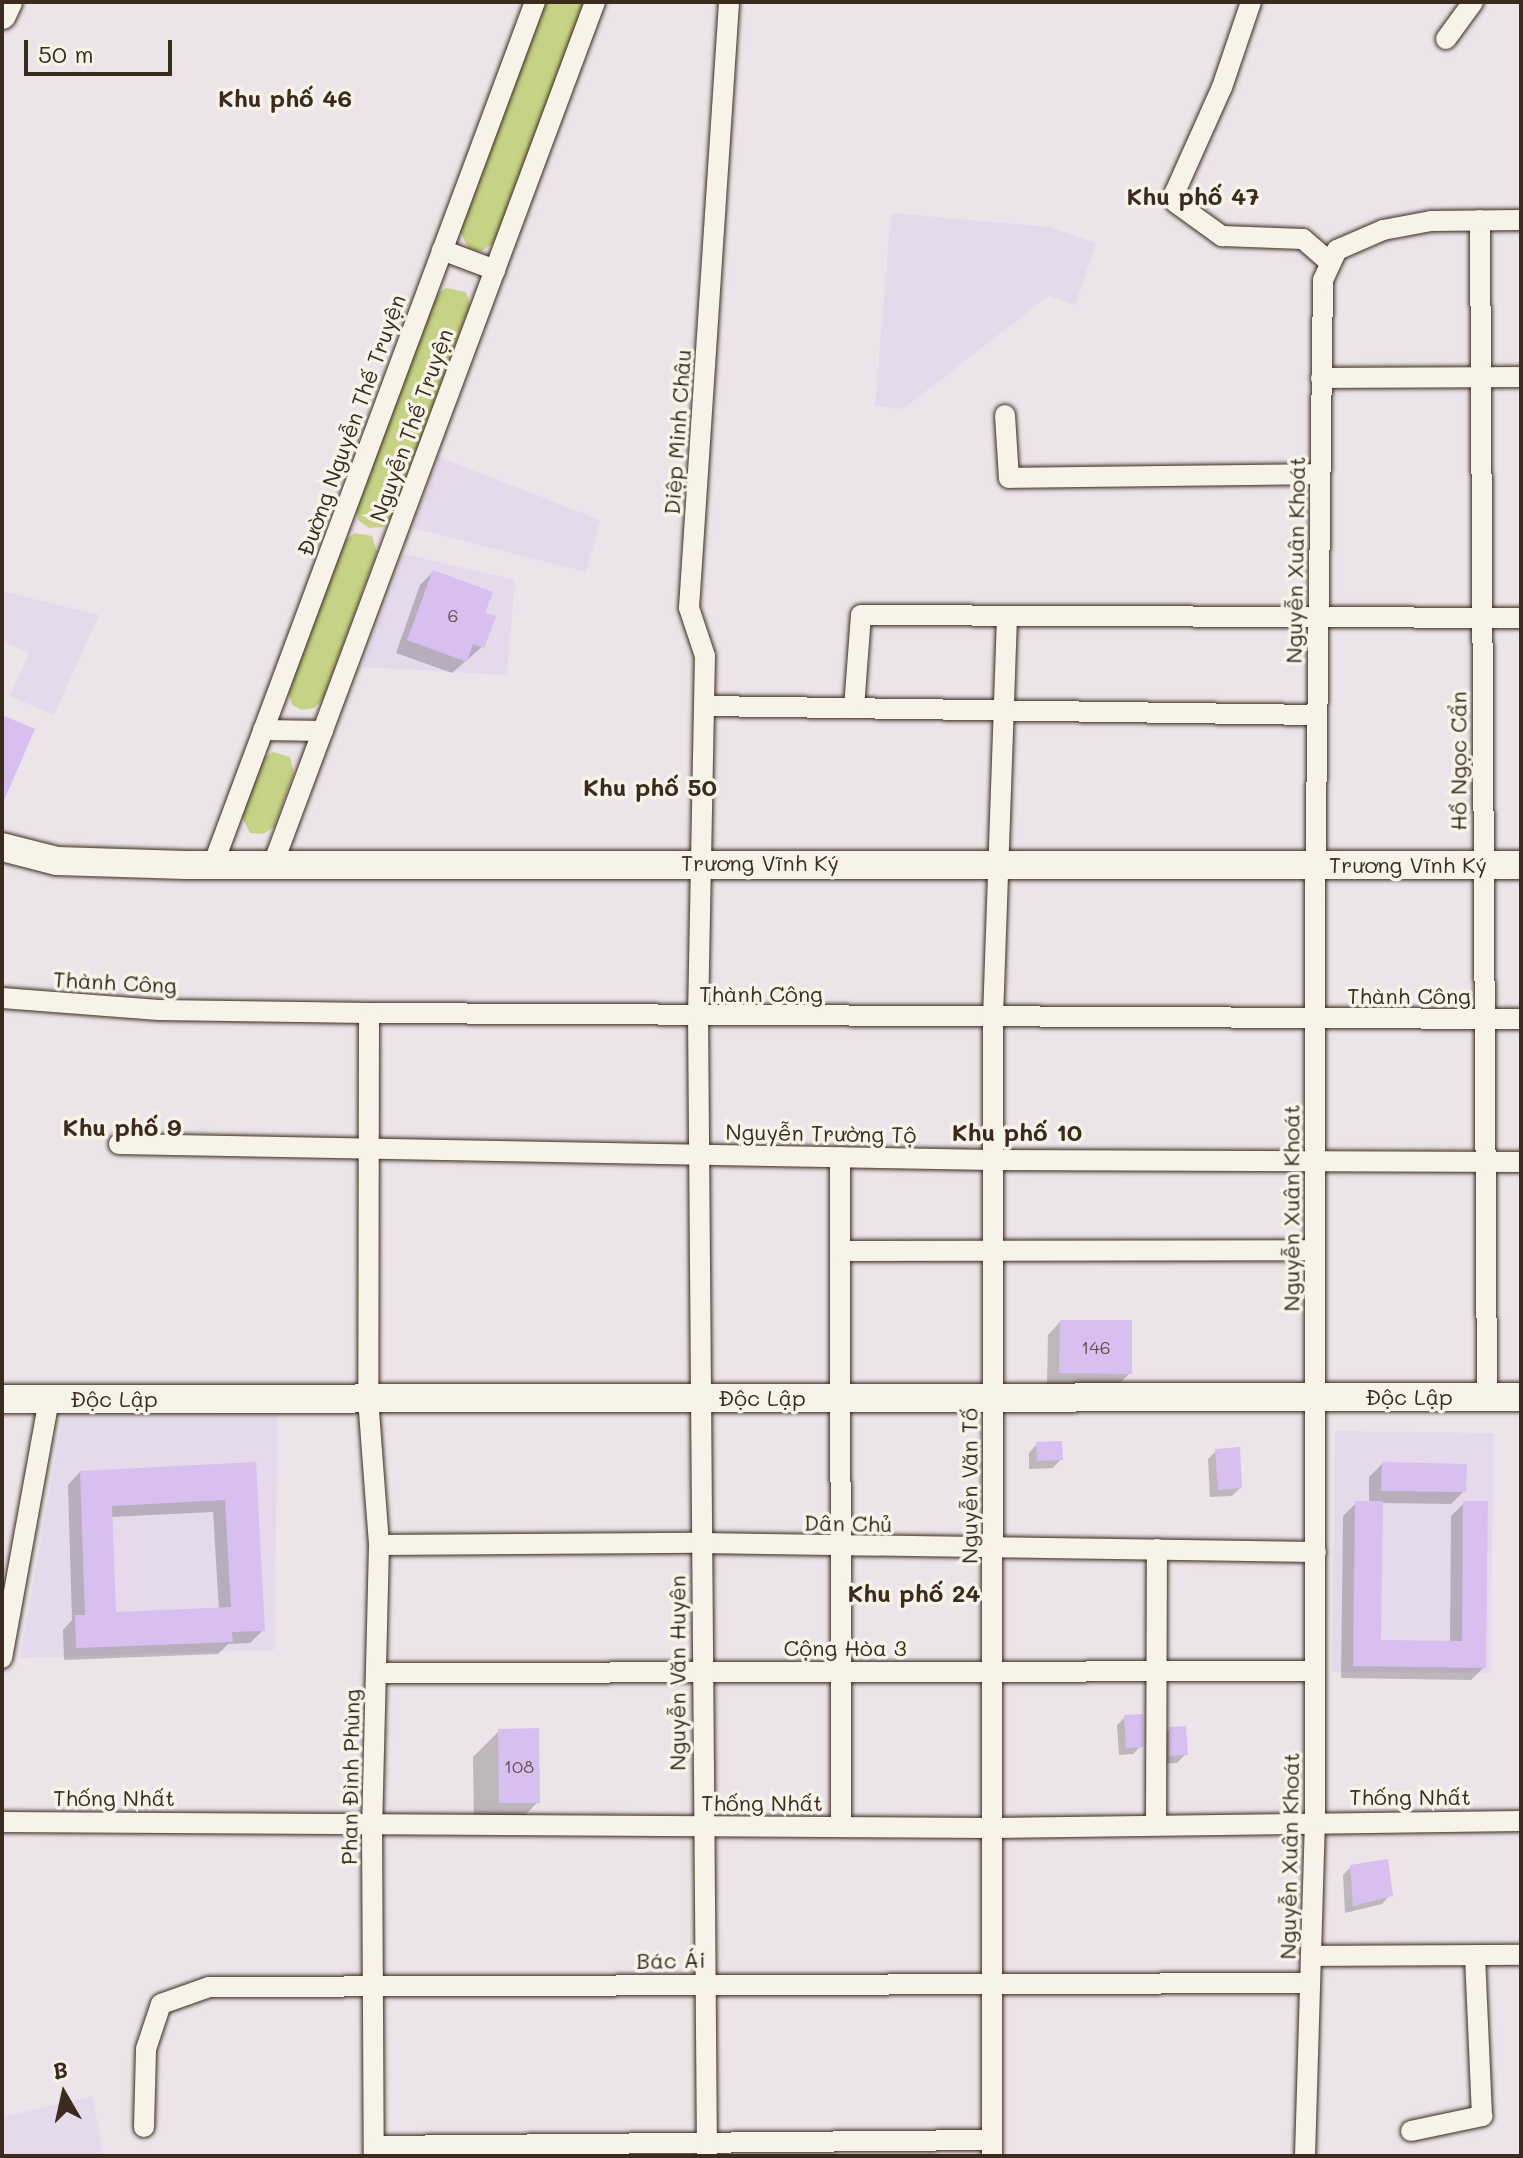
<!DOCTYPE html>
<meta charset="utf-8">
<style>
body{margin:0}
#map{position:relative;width:1523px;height:2158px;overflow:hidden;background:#ede4ea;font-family:Mali,sans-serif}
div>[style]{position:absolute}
.built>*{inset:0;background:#e6d9ec}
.green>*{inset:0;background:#c6d286}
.shadow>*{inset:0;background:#0003}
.building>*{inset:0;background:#d7c0ef}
.roads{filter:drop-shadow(0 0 2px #3b2a1e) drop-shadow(0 0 2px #3b2a1e)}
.street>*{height:20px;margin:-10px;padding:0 10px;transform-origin:10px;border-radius:10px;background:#f7f3e8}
.secondary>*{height:28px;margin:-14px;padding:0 14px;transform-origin:14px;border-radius:14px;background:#f7f3e8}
span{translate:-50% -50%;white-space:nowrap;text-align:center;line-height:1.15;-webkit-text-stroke:7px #f7f3e8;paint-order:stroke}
.number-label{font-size:18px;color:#625052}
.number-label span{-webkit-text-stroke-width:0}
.street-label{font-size:22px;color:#3b2a1e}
.neighbourhood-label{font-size:24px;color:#3b2a1e;font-weight:700}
.frame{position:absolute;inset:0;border:4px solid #3b2a1e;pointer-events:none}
.north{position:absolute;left:24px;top:2054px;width:80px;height:80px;-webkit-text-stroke:6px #f7f3e8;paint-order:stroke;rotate:351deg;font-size:22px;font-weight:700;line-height:32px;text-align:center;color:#3b2a1e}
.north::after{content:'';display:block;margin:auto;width:28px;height:36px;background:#3b2a1e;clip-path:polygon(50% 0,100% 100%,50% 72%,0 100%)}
.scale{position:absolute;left:24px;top:40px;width:148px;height:36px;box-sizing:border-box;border:4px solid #3b2a1e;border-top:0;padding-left:10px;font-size:24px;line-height:28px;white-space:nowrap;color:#3b2a1e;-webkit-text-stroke:6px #f7f3e8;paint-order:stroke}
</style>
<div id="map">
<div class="built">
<i style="clip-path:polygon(891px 213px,1050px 227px,1096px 243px,1075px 305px,1048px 296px,903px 409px,875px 406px)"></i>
<i style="clip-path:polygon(439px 457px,600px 520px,586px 572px,413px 528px)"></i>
<i style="clip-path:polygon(404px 554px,515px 580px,507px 675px,362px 667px)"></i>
<i style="clip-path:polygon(2px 591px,99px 615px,54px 715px,10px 696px,29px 653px,2px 641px)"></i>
<i style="clip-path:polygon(278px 1412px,274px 1650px,20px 1658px,63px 1416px)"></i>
<i style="clip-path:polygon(1335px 1431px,1494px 1433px,1490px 1673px,1332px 1672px)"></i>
<i style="clip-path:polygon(93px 2096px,103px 2156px,2px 2156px,2px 2117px)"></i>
</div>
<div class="green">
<i style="clip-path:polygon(546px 2px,585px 2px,494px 243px,481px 251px,469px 249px,460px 232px)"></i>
<i style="clip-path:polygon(446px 288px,466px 292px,470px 305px,391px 519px,383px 527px,369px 528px,358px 520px,356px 508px,437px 294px)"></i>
<i style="clip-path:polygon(355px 533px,372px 536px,377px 552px,323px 699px,314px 708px,302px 710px,292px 705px,288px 691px,343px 542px)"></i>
<i style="clip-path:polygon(273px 752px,290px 757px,294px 773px,274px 827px,263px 834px,250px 833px,241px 815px,261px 760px)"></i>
</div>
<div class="shadow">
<i style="clip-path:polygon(433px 572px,483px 614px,483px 646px,452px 673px,396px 653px,420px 585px)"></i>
<i style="clip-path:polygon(1060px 1322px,1130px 1373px,1117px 1386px,1047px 1385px,1048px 1335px)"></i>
<i style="clip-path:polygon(1037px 1444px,1061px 1459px,1053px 1468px,1029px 1469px,1029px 1453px)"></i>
<i style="clip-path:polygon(1216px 1451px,1240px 1488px,1232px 1496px,1210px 1497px,1208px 1459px)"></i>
<i style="clip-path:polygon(evenodd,254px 1464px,263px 1630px,250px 1643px,228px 1644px,218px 1654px,64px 1660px,63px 1630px,72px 1620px,68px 1485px,80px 1472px,254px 1464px,213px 1512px,219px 1610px,114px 1614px,110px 1517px,213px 1512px)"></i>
<i style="clip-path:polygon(1382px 1464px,1464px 1491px,1451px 1504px,1381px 1503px,1379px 1642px,1450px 1643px,1451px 1516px,1464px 1503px,1484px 1667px,1471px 1680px,1341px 1678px,1343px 1516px,1356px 1503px,1369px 1503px,1369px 1477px)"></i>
<i style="clip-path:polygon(1125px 1717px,1141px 1746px,1133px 1754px,1119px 1755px,1117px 1725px)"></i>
<i style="clip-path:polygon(1170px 1729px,1186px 1754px,1177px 1763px,1162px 1764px,1162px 1737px)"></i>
<i style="clip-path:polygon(499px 1731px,538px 1802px,512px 1828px,474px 1828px,473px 1757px)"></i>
<i style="clip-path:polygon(1351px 1867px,1390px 1895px,1382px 1904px,1345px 1913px,1343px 1875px)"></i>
<i style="clip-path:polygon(1293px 1884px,1297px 1918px,1286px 1927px,1284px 1892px)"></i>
</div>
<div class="building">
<i style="clip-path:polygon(433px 570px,493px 592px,485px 613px,496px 616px,484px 648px,473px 644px,467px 662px,407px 640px)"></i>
<i style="clip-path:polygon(2px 715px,35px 729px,2px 805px)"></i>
<i style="clip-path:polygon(1060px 1320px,1132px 1320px,1132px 1374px,1059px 1373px)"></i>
<i style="clip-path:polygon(1062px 1441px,1063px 1460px,1037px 1461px,1036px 1442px)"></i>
<i style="clip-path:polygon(1240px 1447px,1242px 1488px,1218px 1490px,1215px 1449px)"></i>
<i style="clip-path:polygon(evenodd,256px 1462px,265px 1631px,232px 1632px,233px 1642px,76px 1648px,75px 1615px,85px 1615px,80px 1471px,256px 1462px,225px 1500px,231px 1607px,116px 1612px,112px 1506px,225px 1500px)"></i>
<i style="clip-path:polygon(1382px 1462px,1467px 1464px,1466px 1492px,1381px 1491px)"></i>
<i style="clip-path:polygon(1355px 1501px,1383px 1501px,1381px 1640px,1462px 1641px,1463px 1501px,1488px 1501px,1486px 1668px,1353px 1666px)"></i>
<i style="clip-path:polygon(1143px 1714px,1143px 1747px,1126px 1748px,1124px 1715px)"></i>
<i style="clip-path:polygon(1186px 1726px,1188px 1755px,1169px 1756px,1169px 1727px)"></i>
<i style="clip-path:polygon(539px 1728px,540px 1803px,499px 1803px,498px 1729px)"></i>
<i style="clip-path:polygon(1388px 1859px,1393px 1896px,1353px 1906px,1350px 1865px)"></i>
<i style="clip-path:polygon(1292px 1882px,1300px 1882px,1299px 1919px,1294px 1919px)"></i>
</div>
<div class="roads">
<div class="street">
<i style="left:1251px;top:2px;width:90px;rotate:108.8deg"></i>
<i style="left:1222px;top:87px;width:115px;rotate:114.1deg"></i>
<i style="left:1175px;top:192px;width:11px;rotate:85deg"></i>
<i style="left:1176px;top:203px;width:57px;rotate:35.7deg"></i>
<i style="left:1222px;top:236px;width:81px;rotate:2.1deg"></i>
<i style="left:1303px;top:239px;width:33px;rotate:41deg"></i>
<i style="left:1446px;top:39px;width:46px;rotate:-53.9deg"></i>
<i style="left:1480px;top:220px;width:1177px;rotate:89.66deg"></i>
<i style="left:442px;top:250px;width:57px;rotate:20.7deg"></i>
<i style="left:1321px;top:378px;width:200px;rotate:-0.3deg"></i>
<i style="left:1005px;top:415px;width:63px;rotate:86.4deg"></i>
<i style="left:1009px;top:478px;width:311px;rotate:-0.7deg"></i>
<i style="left:704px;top:706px;width:613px;rotate:0.84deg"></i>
<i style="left:854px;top:708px;width:93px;rotate:-85.7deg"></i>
<i style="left:861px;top:615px;width:660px;rotate:0.26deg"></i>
<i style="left:263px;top:730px;width:60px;rotate:1deg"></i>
<i style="left:273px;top:864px;width:920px;rotate:-69.52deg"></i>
<i style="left:213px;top:865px;width:921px;rotate:-69.54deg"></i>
<i style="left:2px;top:998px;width:157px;rotate:4.4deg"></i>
<i style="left:159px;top:1010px;width:210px;rotate:0.8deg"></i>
<i style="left:369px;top:1013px;width:1152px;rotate:0.3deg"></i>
<i style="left:369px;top:1013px;width:385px;rotate:90.1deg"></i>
<i style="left:368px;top:1398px;width:147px;rotate:85.7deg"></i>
<i style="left:379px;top:1545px;width:277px;rotate:91.4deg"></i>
<i style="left:372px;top:1822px;width:334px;rotate:89.7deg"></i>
<i style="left:119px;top:1144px;width:873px;rotate:1.05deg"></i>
<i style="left:992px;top:1160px;width:529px;rotate:0.22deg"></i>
<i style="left:840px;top:1157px;width:670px;rotate:89.91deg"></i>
<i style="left:840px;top:1251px;width:475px;rotate:-0.1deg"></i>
<i style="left:379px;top:1545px;width:321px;rotate:-0.4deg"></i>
<i style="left:700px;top:1543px;width:616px;rotate:0.84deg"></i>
<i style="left:2px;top:1658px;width:263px;rotate:-79.7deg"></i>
<i style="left:376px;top:1673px;width:939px;rotate:-0.12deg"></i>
<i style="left:2px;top:1822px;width:990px;rotate:0.35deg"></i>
<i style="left:992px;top:1828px;width:529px;rotate:-0.76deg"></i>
<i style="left:1156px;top:1824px;width:275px;rotate:-89.8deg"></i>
<i style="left:1311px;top:1956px;width:210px;rotate:-0.3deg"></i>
<i style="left:144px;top:2127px;width:78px;rotate:-88.5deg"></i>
<i style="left:146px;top:2049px;width:47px;rotate:-71.6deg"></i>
<i style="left:161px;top:2004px;width:51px;rotate:-19.5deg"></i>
<i style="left:209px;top:1987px;width:1101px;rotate:-0.21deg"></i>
<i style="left:1411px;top:2131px;width:73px;rotate:-11.9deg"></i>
<i style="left:1482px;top:2116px;width:161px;rotate:-92.5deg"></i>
<i style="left:374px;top:2146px;width:618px;rotate:-0.56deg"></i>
<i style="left:707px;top:2156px;width:1138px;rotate:-90.45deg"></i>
<i style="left:698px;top:1018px;width:362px;rotate:-88.9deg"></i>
<i style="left:705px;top:656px;width:51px;rotate:-108.4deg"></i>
<i style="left:689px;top:608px;width:607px;rotate:-86.22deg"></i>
<i style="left:992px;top:2156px;width:1138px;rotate:-89.95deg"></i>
<i style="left:993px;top:1018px;width:402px;rotate:-88deg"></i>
<i style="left:1305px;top:2156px;width:336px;rotate:-88.3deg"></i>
<i style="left:1315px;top:1820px;width:921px;rotate:-90deg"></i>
<i style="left:1315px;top:899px;width:619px;rotate:-89.26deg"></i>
<i style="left:1323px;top:280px;width:33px;rotate:-65deg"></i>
<i style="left:1337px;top:250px;width:50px;rotate:-23.5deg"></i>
<i style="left:1383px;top:230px;width:49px;rotate:-10.6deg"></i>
<i style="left:1431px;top:221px;width:90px;rotate:-0.6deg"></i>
</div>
<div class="secondary">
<i style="left:2px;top:15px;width:14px;rotate:-65deg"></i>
<i style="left:2px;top:847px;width:57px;rotate:14.3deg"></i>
<i style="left:57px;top:861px;width:129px;rotate:1.8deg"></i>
<i style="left:186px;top:865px;width:1335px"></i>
<i style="left:2px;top:1399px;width:1519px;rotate:-0.08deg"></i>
</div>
</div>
<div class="number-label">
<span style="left:453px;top:615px">6</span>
<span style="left:1096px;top:1347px">146</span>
<span style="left:519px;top:1766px">108</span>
</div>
<div class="street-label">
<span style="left:351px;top:425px;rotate:-70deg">Đường Nguyễn Thế Truyện</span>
<span style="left:411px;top:425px;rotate:-70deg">Nguyễn Thế Truyện</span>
<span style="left:677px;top:432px;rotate:-86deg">Diệp Minh Châu</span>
<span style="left:1295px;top:560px;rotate:-89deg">Nguyễn Xuân Khoát</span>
<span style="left:1458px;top:761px;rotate:-90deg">Hồ Ngọc Cẩn</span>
<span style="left:760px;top:863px">Trương Vĩnh Ký</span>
<span style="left:1408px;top:865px">Trương Vĩnh Ký</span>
<span style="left:115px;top:982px;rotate:3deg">Thành Công</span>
<span style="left:761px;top:994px">Thành Công</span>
<span style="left:1409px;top:996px">Thành Công</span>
<span style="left:821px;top:1133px;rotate:1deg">Nguyễn Trường Tộ</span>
<span style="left:1291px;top:1208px;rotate:-90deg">Nguyễn Xuân Khoát</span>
<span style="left:1409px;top:1397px">Độc Lập</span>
<span style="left:762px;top:1398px">Độc Lập</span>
<span style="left:114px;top:1399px">Độc Lập</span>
<span style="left:969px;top:1486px;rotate:-90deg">Nguyễn Văn Tố</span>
<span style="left:848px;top:1523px;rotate:1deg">Dân Chủ</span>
<span style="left:845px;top:1648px">Cộng Hòa 3</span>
<span style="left:677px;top:1673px;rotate:-90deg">Nguyễn Văn Huyên</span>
<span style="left:350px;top:1777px;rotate:-89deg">Phan Đình Phùng</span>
<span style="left:1410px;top:1797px">Thống Nhất</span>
<span style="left:114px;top:1798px">Thống Nhất</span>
<span style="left:762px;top:1803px">Thống Nhất</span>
<span style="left:1289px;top:1856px;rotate:-89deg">Nguyễn Xuân Khoát</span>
<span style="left:671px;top:1960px;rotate:-1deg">Bác Ái</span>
</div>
<div class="neighbourhood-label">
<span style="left:285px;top:98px">Khu phố 46</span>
<span style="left:1193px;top:196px">Khu phố 47</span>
<span style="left:650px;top:787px">Khu phố 50</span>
<span style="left:122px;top:1127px">Khu phố 9</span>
<span style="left:1017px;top:1132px">Khu phố 10</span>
<span style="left:914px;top:1593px">Khu phố 24</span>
</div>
<div class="frame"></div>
<div class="north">B</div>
<div class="scale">50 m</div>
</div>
